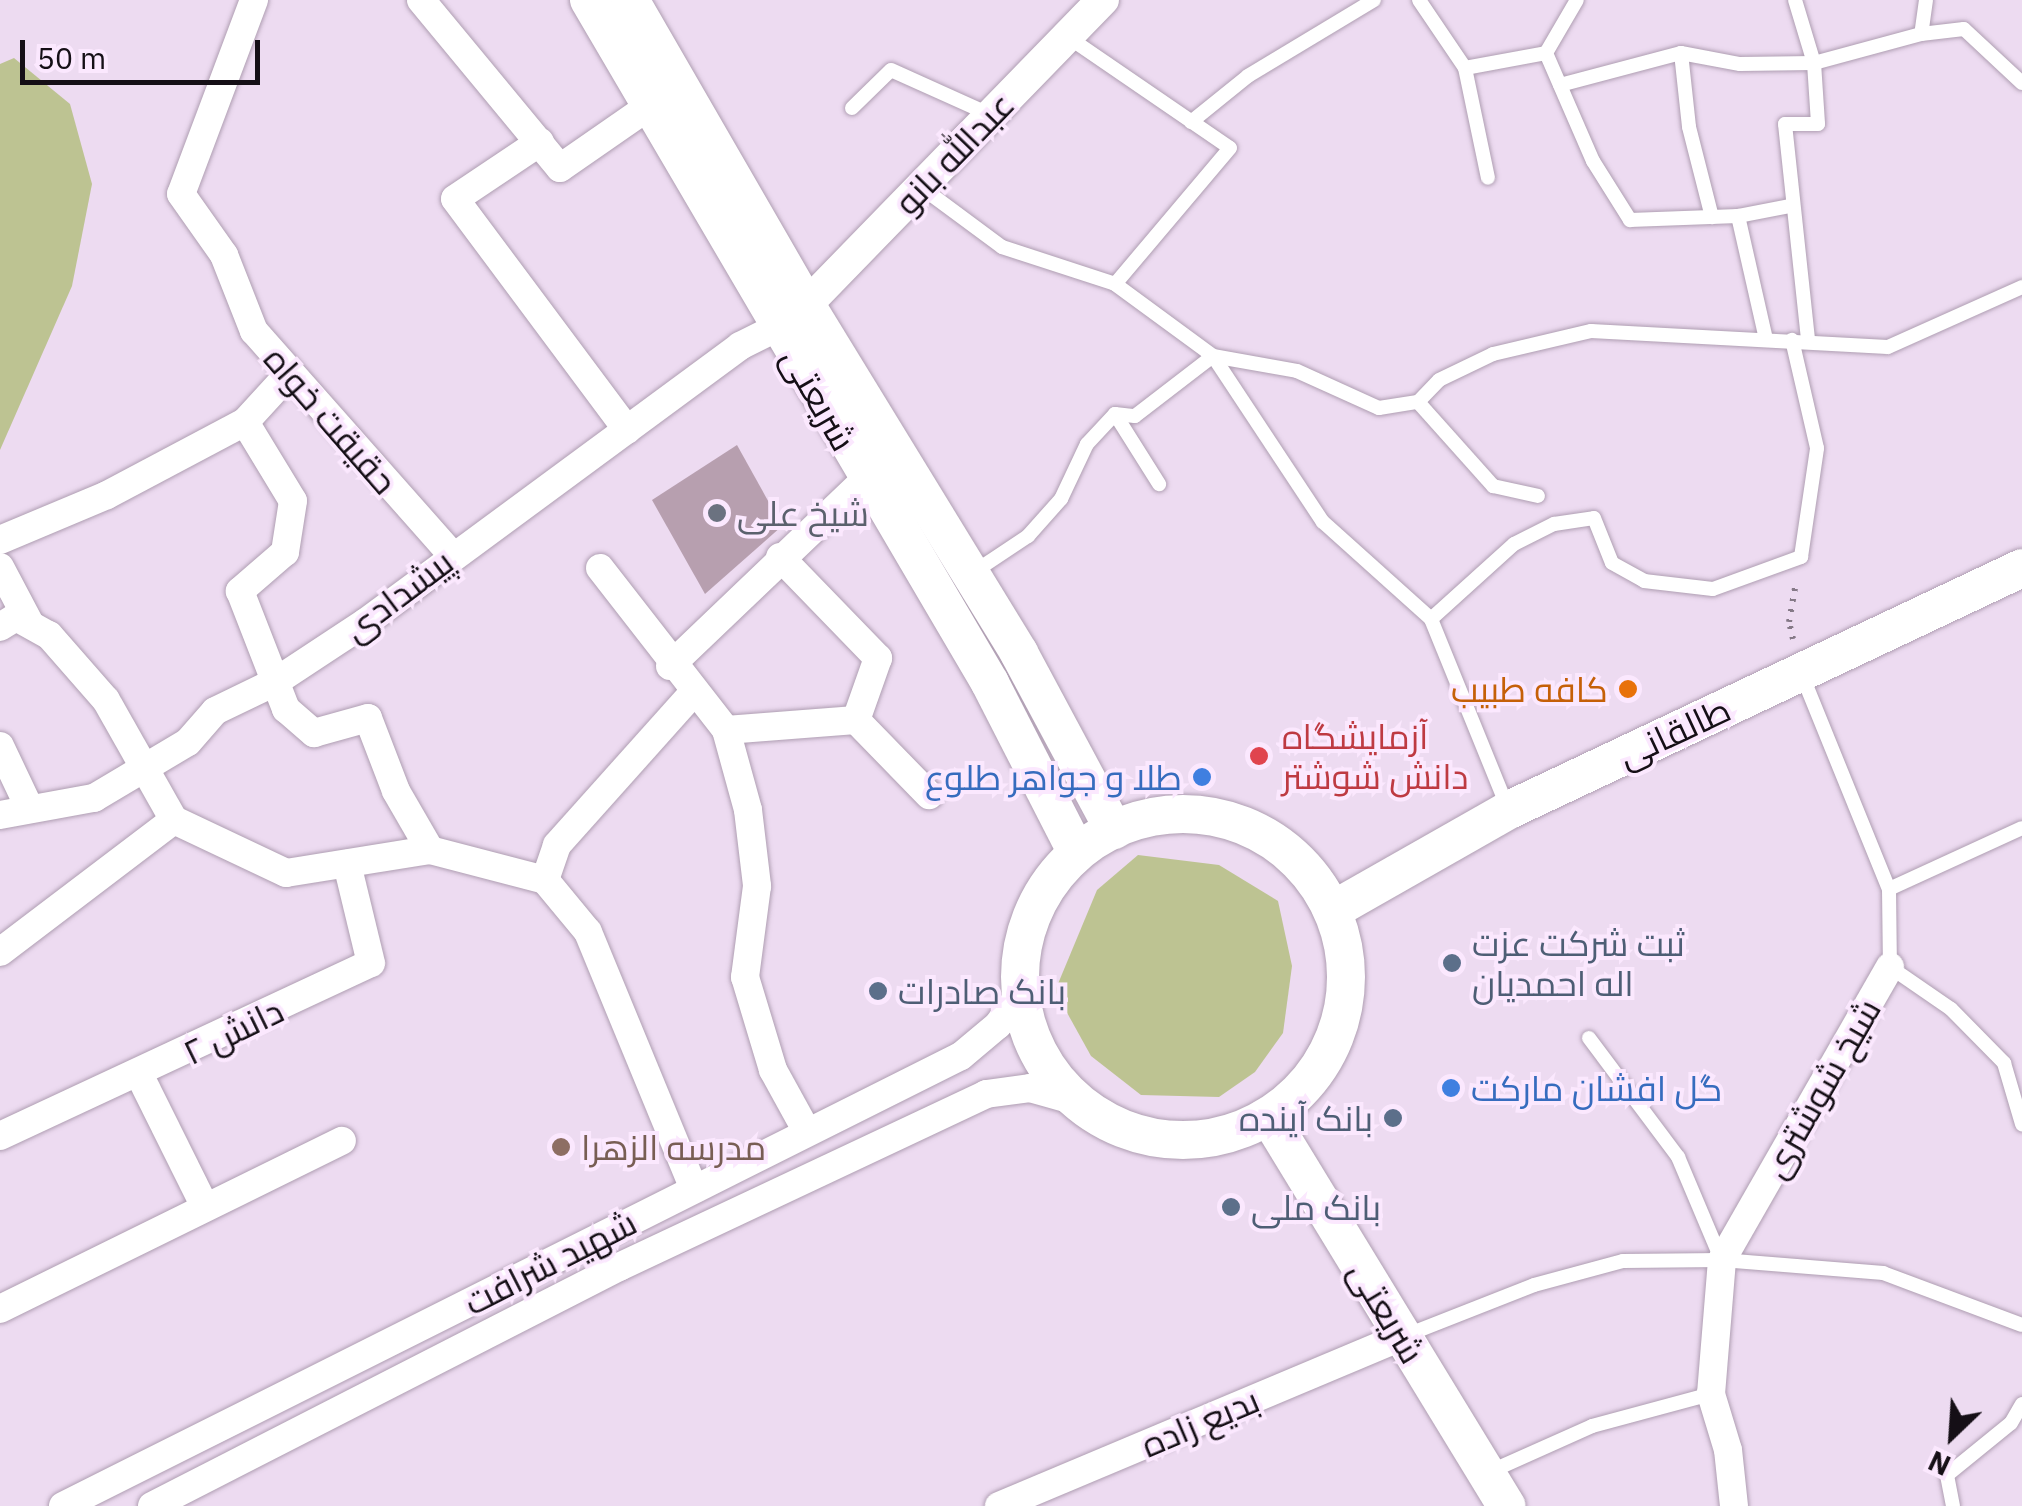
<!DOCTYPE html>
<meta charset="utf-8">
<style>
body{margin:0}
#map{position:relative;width:2022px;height:1506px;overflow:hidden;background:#eddbf1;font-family:"IBM Plex Sans",Cairo,sans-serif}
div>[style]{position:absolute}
.green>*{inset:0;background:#bdc392}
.building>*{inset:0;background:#b79faf}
.path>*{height:6px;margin-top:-3px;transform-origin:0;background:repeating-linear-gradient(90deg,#857987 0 2.5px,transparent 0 10.5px)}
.roads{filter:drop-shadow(0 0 2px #af9eb2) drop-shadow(0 0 2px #af9eb2)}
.service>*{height:14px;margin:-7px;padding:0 7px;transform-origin:7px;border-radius:7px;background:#fff}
.minor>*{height:28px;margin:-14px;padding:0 14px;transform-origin:14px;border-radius:14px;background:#fff}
.tertiary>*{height:32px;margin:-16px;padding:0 16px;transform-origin:16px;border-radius:16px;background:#fff}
.secondary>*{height:38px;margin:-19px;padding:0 19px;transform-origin:19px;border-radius:19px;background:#fff}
.secondary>.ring{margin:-19px;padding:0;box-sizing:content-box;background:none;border:38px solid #fff;border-radius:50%}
.dots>*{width:28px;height:28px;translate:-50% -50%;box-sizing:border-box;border:5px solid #fbe8fe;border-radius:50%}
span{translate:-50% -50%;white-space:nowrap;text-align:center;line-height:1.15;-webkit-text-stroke:8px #fbe8fe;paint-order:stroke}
.street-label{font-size:35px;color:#150f16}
.worship-label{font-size:35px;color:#5b616d}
.left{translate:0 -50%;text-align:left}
.food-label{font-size:35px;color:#c56008}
.right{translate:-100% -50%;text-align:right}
.health-label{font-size:35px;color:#be3a42}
.shop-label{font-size:35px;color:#366cbe}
.service-label{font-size:35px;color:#4e5e75}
.education-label{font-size:35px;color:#785e54}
.north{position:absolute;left:1902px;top:1386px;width:100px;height:100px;-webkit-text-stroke:8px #fbe8fe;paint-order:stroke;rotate:205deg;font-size:28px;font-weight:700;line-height:40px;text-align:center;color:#150f16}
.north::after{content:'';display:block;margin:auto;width:35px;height:45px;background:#150f16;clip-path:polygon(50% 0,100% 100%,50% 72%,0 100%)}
.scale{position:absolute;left:20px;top:40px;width:240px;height:45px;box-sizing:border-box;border:5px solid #150f16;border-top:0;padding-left:12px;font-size:30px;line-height:35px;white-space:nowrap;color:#150f16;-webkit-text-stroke:8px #fbe8fe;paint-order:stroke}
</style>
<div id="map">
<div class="green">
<i style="clip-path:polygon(14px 58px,70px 104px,92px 184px,72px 286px,0 450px,0 64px)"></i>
<i style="clip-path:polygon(1138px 855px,1219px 865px,1278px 901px,1292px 966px,1283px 1033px,1255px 1072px,1219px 1097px,1141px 1095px,1091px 1056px,1055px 991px,1097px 890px)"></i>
</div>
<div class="building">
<i style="clip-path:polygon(737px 445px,782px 526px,705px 594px,652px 500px)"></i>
</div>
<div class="path">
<i style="left:1793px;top:639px;width:17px;rotate:-103deg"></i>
<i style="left:1789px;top:622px;width:40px;rotate:-80deg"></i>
</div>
<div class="roads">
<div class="service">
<i style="left:1419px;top:0;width:82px;rotate:55.9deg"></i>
<i style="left:1465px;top:68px;width:82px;rotate:-10.5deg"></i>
<i style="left:1546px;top:53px;width:118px;rotate:66.5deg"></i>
<i style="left:1593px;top:161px;width:70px;rotate:57.9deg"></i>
<i style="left:1630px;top:220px;width:108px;rotate:-2.1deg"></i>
<i style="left:1738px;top:216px;width:126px;rotate:77.2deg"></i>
<i style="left:1795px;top:0;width:66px;rotate:73.2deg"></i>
<i style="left:1814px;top:63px;width:61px;rotate:86.2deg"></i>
<i style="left:1818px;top:124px;width:33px;rotate:180deg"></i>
<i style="left:1785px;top:124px;width:218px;rotate:83.9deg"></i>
<i style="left:1926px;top:0;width:34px;rotate:98deg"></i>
<i style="left:1921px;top:34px;width:43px;rotate:-6.6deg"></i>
<i style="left:1964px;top:29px;width:79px;rotate:43deg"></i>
<i style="left:1068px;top:37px;width:196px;rotate:34.4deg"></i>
<i style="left:1230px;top:148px;width:178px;rotate:130.2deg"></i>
<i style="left:1546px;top:53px;width:61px;rotate:-59.7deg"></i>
<i style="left:1681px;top:53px;width:60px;rotate:10.6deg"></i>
<i style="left:1740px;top:64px;width:74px;rotate:-0.8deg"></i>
<i style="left:1814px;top:63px;width:111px;rotate:-15.2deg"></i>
<i style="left:1465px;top:68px;width:112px;rotate:78.2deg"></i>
<i style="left:1560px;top:85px;width:125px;rotate:-14.8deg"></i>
<i style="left:1681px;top:53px;width:74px;rotate:83.8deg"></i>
<i style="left:1689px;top:127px;width:93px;rotate:75.7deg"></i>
<i style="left:852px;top:108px;width:54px;rotate:-44.3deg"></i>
<i style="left:891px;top:70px;width:110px;rotate:24.2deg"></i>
<i style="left:1191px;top:122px;width:73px;rotate:-38.9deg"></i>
<i style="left:1248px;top:76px;width:147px;rotate:-31.1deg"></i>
<i style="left:921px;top:187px;width:101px;rotate:36.5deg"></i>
<i style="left:1002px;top:247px;width:119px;rotate:18.1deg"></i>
<i style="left:1115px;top:284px;width:122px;rotate:36.3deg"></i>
<i style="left:1213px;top:356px;width:199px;rotate:56.5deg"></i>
<i style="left:1323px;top:522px;width:145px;rotate:41.9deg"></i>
<i style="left:1431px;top:619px;width:205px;rotate:67.9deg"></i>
<i style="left:1738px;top:216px;width:53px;rotate:-10.9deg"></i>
<i style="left:1418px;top:402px;width:113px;rotate:48.2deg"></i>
<i style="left:1493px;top:486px;width:46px;rotate:12.5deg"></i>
<i style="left:1115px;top:414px;width:83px;rotate:57.8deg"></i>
<i style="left:971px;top:574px;width:69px;rotate:-33.7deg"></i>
<i style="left:1028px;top:536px;width:50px;rotate:-48.3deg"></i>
<i style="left:1061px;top:499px;width:61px;rotate:-64.7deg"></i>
<i style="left:1087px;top:444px;width:41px;rotate:-47deg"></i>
<i style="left:1115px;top:414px;width:20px;rotate:6deg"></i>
<i style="left:1135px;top:416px;width:98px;rotate:-37.6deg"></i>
<i style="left:1213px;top:356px;width:85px;rotate:10.1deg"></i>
<i style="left:1297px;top:371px;width:90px;rotate:24.3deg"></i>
<i style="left:1379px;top:408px;width:39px;rotate:-9deg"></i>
<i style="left:1418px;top:402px;width:30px;rotate:-46deg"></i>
<i style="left:1439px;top:380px;width:60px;rotate:-25.7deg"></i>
<i style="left:1493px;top:354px;width:101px;rotate:-13.2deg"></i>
<i style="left:1591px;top:331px;width:297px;rotate:3.1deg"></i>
<i style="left:1888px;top:347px;width:147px;rotate:-24.1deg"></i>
<i style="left:1431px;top:619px;width:112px;rotate:-42.1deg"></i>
<i style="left:1514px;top:544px;width:45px;rotate:-26.6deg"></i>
<i style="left:1554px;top:524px;width:40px;rotate:-8.5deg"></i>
<i style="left:1594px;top:518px;width:48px;rotate:68.2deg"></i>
<i style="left:1612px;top:563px;width:37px;rotate:29deg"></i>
<i style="left:1644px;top:581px;width:69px;rotate:6.6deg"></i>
<i style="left:1713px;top:589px;width:94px;rotate:-20deg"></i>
<i style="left:1801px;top:557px;width:110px;rotate:-81.6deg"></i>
<i style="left:1817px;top:448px;width:111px;rotate:-103deg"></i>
<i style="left:1802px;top:675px;width:231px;rotate:67.9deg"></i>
<i style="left:1889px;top:889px;width:78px;rotate:89.3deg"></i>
<i style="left:1890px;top:967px;width:74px;rotate:34.5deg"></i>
<i style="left:1951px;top:1009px;width:76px;rotate:45.5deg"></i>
<i style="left:2004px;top:1063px;width:64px;rotate:73.6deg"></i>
<i style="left:1889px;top:889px;width:146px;rotate:-24.6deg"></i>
<i style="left:1589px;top:1038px;width:149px;rotate:53.2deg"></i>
<i style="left:1678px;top:1157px;width:111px;rotate:67.1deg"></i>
<i style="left:1407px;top:1335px;width:136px;rotate:-21.5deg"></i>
<i style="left:1534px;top:1285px;width:92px;rotate:-15.1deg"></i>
<i style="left:1623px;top:1261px;width:99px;rotate:-0.6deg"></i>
<i style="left:1722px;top:1260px;width:162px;rotate:4.6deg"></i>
<i style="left:1883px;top:1273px;width:148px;rotate:20.5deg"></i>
<i style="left:1487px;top:1473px;width:115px;rotate:-24.1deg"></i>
<i style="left:1592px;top:1426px;width:123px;rotate:-15.1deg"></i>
<i style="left:1953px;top:1506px;width:32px;rotate:-101deg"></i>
<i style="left:1947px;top:1475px;width:82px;rotate:-39.1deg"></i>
<i style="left:2011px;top:1423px;width:22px;rotate:-60deg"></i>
</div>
<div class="minor">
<i style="left:254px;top:0;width:207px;rotate:110.6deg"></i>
<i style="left:181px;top:194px;width:75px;rotate:54.8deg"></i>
<i style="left:224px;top:255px;width:82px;rotate:68.5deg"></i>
<i style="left:254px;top:331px;width:299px;rotate:48.5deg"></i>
<i style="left:421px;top:0;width:218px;rotate:50.4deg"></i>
<i style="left:560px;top:168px;width:107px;rotate:-34.7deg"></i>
<i style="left:540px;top:142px;width:102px;rotate:146.2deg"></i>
<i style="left:455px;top:199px;width:288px;rotate:53.3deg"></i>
<i style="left:288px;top:375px;width:64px;rotate:132.5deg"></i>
<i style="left:245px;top:422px;width:92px;rotate:58.7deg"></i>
<i style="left:293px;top:501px;width:52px;rotate:98.9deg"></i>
<i style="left:285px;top:552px;width:60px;rotate:139.1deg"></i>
<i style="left:240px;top:591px;width:127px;rotate:68.7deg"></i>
<i style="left:286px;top:709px;width:37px;rotate:41deg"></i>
<i style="left:314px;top:733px;width:56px;rotate:-15.5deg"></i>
<i style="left:368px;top:718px;width:78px;rotate:69deg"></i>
<i style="left:396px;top:791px;width:68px;rotate:60deg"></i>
<i style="left:0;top:540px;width:116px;rotate:-22.8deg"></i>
<i style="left:107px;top:495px;width:156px;rotate:-27.9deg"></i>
<i style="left:780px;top:557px;width:141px;rotate:45.9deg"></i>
<i style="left:878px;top:658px;width:66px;rotate:109.5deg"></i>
<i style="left:0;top:567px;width:64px;rotate:62.2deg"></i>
<i style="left:600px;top:568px;width:205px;rotate:52.1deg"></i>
<i style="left:726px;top:730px;width:83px;rotate:74.6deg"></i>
<i style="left:748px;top:810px;width:77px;rotate:83.2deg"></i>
<i style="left:757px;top:886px;width:92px;rotate:97.5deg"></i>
<i style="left:745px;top:977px;width:97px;rotate:73.2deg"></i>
<i style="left:773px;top:1070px;width:68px;rotate:61.2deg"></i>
<i style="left:0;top:627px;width:19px;rotate:-32deg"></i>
<i style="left:16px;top:617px;width:38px;rotate:29deg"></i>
<i style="left:49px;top:635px;width:86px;rotate:48.8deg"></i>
<i style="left:106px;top:700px;width:138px;rotate:60.5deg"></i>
<i style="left:174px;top:820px;width:124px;rotate:25.3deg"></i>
<i style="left:286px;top:873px;width:146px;rotate:-9.1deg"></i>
<i style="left:430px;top:850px;width:119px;rotate:14.6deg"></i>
<i style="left:545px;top:880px;width:67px;rotate:50.4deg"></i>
<i style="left:588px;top:932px;width:278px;rotate:67.6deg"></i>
<i style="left:670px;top:666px;width:271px;rotate:-43.7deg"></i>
<i style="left:726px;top:730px;width:130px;rotate:-4.4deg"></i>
<i style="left:856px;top:720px;width:105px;rotate:45.8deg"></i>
<i style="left:0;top:746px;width:68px;rotate:64.6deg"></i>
<i style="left:0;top:815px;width:96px;rotate:-10.3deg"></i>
<i style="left:94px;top:798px;width:109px;rotate:-30.8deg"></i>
<i style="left:188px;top:742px;width:41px;rotate:-48.9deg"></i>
<i style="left:215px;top:711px;width:67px;rotate:-25.8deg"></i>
<i style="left:275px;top:682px;width:109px;rotate:-33.4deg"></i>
<i style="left:366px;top:622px;width:465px;rotate:-36.4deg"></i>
<i style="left:740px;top:346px;width:42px;rotate:-26.6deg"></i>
<i style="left:545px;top:880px;width:37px;rotate:-71deg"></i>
<i style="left:557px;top:845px;width:204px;rotate:-48.2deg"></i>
<i style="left:0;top:952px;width:218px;rotate:-37.2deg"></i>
<i style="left:140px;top:1076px;width:146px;rotate:63.6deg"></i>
<i style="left:0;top:1136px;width:409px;rotate:-25deg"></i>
<i style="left:371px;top:963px;width:102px;rotate:-103.6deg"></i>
<i style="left:0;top:1309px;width:381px;rotate:-26.2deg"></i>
<i style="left:63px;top:1506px;width:1004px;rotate:-26.62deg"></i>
<i style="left:961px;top:1056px;width:48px;rotate:-40deg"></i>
<i style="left:998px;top:1025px;width:38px;rotate:-55deg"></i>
<i style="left:152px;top:1506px;width:525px;rotate:-27.1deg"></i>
<i style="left:619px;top:1267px;width:406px;rotate:-25.2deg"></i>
<i style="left:986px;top:1094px;width:44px;rotate:-7.8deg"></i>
<i style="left:1030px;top:1088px;width:48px;rotate:15.8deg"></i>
<i style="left:999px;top:1506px;width:436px;rotate:-22.8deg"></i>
<i style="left:1734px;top:1506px;width:56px;rotate:-96.1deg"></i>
<i style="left:1728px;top:1450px;width:59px;rotate:-106.9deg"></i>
<i style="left:1711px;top:1394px;width:134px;rotate:-85.3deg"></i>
<i style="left:1722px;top:1260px;width:338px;rotate:-60.2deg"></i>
</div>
<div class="tertiary">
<i style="left:806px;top:305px;width:426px;rotate:-45.8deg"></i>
</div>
<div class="secondary">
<i style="left:589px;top:0;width:792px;rotate:59.58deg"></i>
<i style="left:990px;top:683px;width:189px;rotate:62.9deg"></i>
<i style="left:630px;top:0;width:352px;rotate:60deg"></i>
<i style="left:806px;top:305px;width:408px;rotate:58.5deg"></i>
<i style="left:1019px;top:653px;width:201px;rotate:61.8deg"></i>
<i class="ring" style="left:1020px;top:814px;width:288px;height:288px"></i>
<i style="left:1333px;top:910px;width:202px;rotate:-29.6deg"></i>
<i style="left:1509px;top:810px;width:567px;rotate:-25.25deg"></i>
<i style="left:1269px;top:1117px;width:456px;rotate:58.6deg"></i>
</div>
</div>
<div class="dots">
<i style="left:717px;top:513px;background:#6b7280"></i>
<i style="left:1628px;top:689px;background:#e8710a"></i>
<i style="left:1259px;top:756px;background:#e0444e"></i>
<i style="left:1202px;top:777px;background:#3f7fe0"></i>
<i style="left:1452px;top:963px;background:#5c6f8a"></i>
<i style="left:878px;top:991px;background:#5c6f8a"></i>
<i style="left:1451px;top:1088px;background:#3f7fe0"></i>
<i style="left:1393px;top:1118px;background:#5c6f8a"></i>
<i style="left:561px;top:1147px;background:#8d6e63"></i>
<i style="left:1231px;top:1207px;background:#5c6f8a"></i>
</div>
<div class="street-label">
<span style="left:954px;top:153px;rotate:-46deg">عبدالله بانو</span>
<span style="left:819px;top:399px;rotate:60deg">شریعتی</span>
<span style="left:331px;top:420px;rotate:49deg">حقیقت خواه</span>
<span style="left:398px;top:595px;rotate:-37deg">پیشدادی</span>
<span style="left:1674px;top:732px;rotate:-25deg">طالقانی</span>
<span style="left:233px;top:1031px;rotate:-26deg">دانش ۲</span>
<span style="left:1821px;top:1088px;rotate:-60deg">شیخ شوشتری</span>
<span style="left:550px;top:1262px;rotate:-27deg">شهید شرافت</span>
<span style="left:1387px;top:1312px;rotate:59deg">شریعتی</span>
<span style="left:1200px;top:1422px;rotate:-23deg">بدیع زاده</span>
</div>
<div class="worship-label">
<span class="left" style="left:737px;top:513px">شیخ علی</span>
</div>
<div class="food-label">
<span class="right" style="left:1608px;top:689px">کافه طبیب</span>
</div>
<div class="health-label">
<span class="left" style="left:1282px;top:756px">آزمایشگاه<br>دانش شوشتر</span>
</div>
<div class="shop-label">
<span class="right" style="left:1182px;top:777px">طلا و جواهر طلوع</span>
<span class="left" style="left:1471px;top:1088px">گل افشان مارکت</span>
</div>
<div class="service-label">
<span class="left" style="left:1472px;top:963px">ثبت شرکت عزت<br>اله احمدیان</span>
<span class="left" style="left:898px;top:991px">بانک صادرات</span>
<span class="right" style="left:1373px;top:1118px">بانک آینده</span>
<span class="left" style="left:1251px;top:1207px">بانک ملی</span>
</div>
<div class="education-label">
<span class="left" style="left:581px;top:1147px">مدرسه الزهرا</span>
</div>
<div class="north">N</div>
<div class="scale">50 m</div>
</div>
